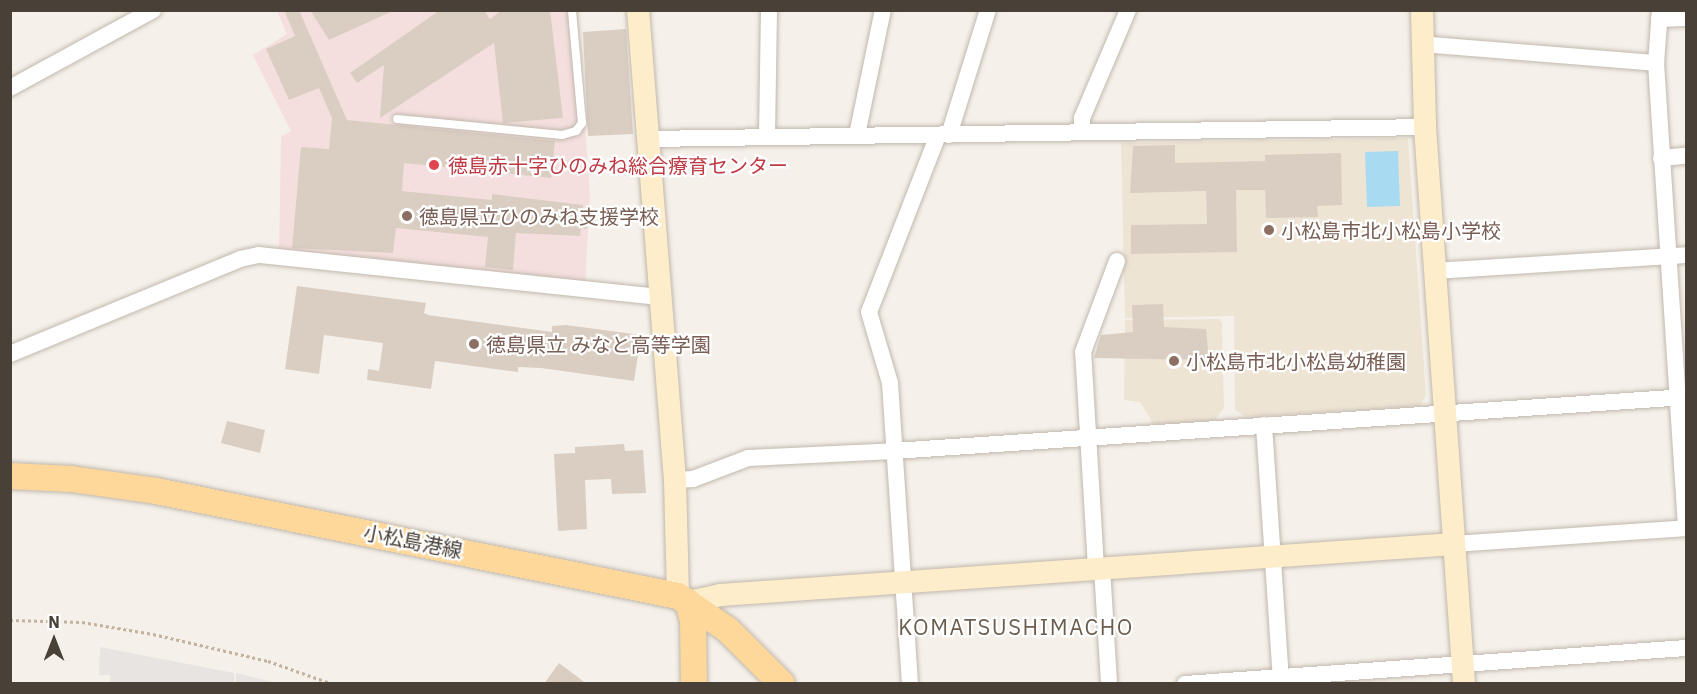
<!DOCTYPE html>
<meta charset="utf-8">
<style>
body{margin:0}
#map{position:relative;width:1697px;height:694px;overflow:hidden;background:#f5f1ea;font-family:"IBM Plex Sans","Noto Sans JP",sans-serif}
div>[style]{position:absolute}
.education>*{inset:0;background:#eee4d4}
.medical>*{inset:0;background:#f5dfde}
.parking>*{inset:0;background:#e7e4e2}
.water>*{inset:0;background:#a8daf1}
.building>*{inset:0;background:#dacec3}
.path>*{height:3px;margin-top:-1.5px;transform-origin:0;background:repeating-linear-gradient(90deg,#c2b29e 0 3px,transparent 0 6px)}
.roads{filter:drop-shadow(0 0 2px #c1b8ad) drop-shadow(0 0 2px #c1b8ad)}
.lane>*{height:8px;margin:-4px;padding:0 4px;transform-origin:4px;border-radius:4px;background:#fff}
.street>*{height:16px;margin:-8px;padding:0 8px;transform-origin:8px;border-radius:8px;background:#fff}
.secondary>*{height:22px;margin:-11px;padding:0 11px;transform-origin:11px;border-radius:11px;background:#feedcb}
.primary>*{height:26px;margin:-13px;padding:0 13px;transform-origin:13px;border-radius:13px;background:#fed89b}
.dots>*{width:16px;height:16px;translate:-50% -50%;box-sizing:border-box;border:3px solid #fff;border-radius:50%}
span{translate:-50% -50%;white-space:nowrap;text-align:center;line-height:1.15;-webkit-text-stroke:4.5px #fff;paint-order:stroke}
.health-label{font-size:20px;color:#be3a42}
.left{translate:0 -50%;text-align:left}
.education-label{font-size:20px;color:#785e54}
.street-label{font-size:20px;color:#494138}
.quarter-label{font-size:22px;color:#6c5e4f;letter-spacing:1.5px}
.frame{position:absolute;inset:0;border:12px solid #494138;pointer-events:none}
.north{position:absolute;left:24px;top:610px;width:60px;height:60px;-webkit-text-stroke:4px #fff;paint-order:stroke;rotate:0deg;font-size:16px;font-weight:700;line-height:24px;text-align:center;color:#494138}
.north::after{content:'';display:block;margin:auto;width:21px;height:27px;background:#494138;clip-path:polygon(50% 0,100% 100%,50% 72%,0 100%)}
</style>
<div id="map">
<div class="education">
<i style="clip-path:polygon(1408px 138px,1426px 395px,1420px 406px,1246px 417px,1235px 410px,1234px 316px,1125px 318px,1121px 143px)"></i>
<i style="clip-path:polygon(1218px 319px,1222px 322px,1224px 408px,1214px 421px,1154px 425px,1140px 402px,1124px 400px,1125px 320px)"></i>
</div>
<div class="medical">
<i style="clip-path:polygon(277px 11px,576px 11px,590px 194px,585px 285px,279px 253px,281px 137px,291px 131px,253px 55px,287px 34px)"></i>
</div>
<div class="parking">
<i style="clip-path:polygon(100px 647px,234px 673px,234px 683px,110px 683px,110px 675px,99px 675px)"></i>
<i style="clip-path:polygon(236px 673px,273px 682px,277px 683px,236px 683px)"></i>
</div>
<div class="water">
<i style="clip-path:polygon(1398px 151px,1400px 206px,1367px 207px,1365px 152px)"></i>
</div>
<div class="building">
<i style="clip-path:polygon(284px 10px,299px 10px,347px 120px,555px 141px,551px 178px,404px 163px,402px 191px,492px 200px,492px 194px,583px 205px,583px 215px,588px 215px,587px 229px,581px 228px,580px 236px,516px 233px,513px 270px,485px 267px,488px 237px,396px 228px,393px 253px,292px 248px,301px 147px,329px 149px,332px 118px,319px 88px,289px 100px,266px 49px,295px 36px)"></i>
<i style="clip-path:polygon(310px 10px,395px 10px,329px 40px)"></i>
<i style="clip-path:polygon(440px 10px,484px 10px,490px 19px,502px 10px,550px 10px,563px 118px,503px 123px,494px 43px,380px 118px,384px 65px,357px 83px,350px 73px)"></i>
<i style="clip-path:polygon(626px 29px,633px 134px,588px 136px,583px 32px)"></i>
<i style="clip-path:polygon(1175px 145px,1175px 163px,1265px 161px,1265px 155px,1341px 153px,1342px 205px,1317px 206px,1318px 217px,1266px 218px,1265px 190px,1236px 190px,1237px 252px,1131px 254px,1131px 225px,1207px 224px,1206px 191px,1130px 193px,1133px 146px)"></i>
<i style="clip-path:polygon(297px 286px,426px 303px,424px 313px,428px 315px,552px 332px,552px 326px,566px 325px,641px 335px,634px 381px,541px 368px,518px 367px,518px 372px,435px 361px,431px 389px,367px 380px,368px 369px,379px 371px,383px 343px,324px 335px,319px 374px,285px 369px)"></i>
<i style="clip-path:polygon(1163px 304px,1164px 327px,1206px 329px,1209px 360px,1094px 358px,1101px 335px,1133px 332px,1132px 305px)"></i>
<i style="clip-path:polygon(227px 421px,265px 430px,260px 453px,221px 443px)"></i>
<i style="clip-path:polygon(624px 444px,625px 451px,643px 450px,646px 493px,612px 494px,611px 479px,585px 480px,587px 529px,558px 531px,554px 454px,575px 453px,575px 447px)"></i>
<i style="clip-path:polygon(559px 663px,587px 684px,544px 684px)"></i>
</div>
<div class="path">
<i style="left:10px;top:620px;width:72px;rotate:1.6deg"></i>
<i style="left:82px;top:622px;width:72px;rotate:9.6deg"></i>
<i style="left:153px;top:634px;width:118px;rotate:13.2deg"></i>
<i style="left:268px;top:661px;width:69px;rotate:19.5deg"></i>
</div>
<div class="roads">
<div class="lane">
<i style="left:397px;top:119px;width:166px;rotate:5.5deg"></i>
<i style="left:562px;top:135px;width:15px;rotate:-16deg"></i>
<i style="left:576px;top:131px;width:10px;rotate:-53deg"></i>
<i style="left:582px;top:123px;width:113px;rotate:-95.1deg"></i>
</div>
<div class="street">
<i style="left:1660px;top:10px;width:53px;rotate:94.3deg"></i>
<i style="left:1656px;top:63px;width:462px;rotate:86.3deg"></i>
<i style="left:1659px;top:19px;width:27px;rotate:-2deg"></i>
<i style="left:1420px;top:44px;width:237px;rotate:4.6deg"></i>
<i style="left:10px;top:88px;width:163px;rotate:-28.6deg"></i>
<i style="left:1082px;top:132px;width:14px;rotate:-90deg"></i>
<i style="left:1082px;top:118px;width:117px;rotate:-66.9deg"></i>
<i style="left:857px;top:135px;width:128px;rotate:-78.3deg"></i>
<i style="left:949px;top:135px;width:131px;rotate:-72.7deg"></i>
<i style="left:767px;top:136px;width:126px;rotate:-89.1deg"></i>
<i style="left:648px;top:139px;width:777px;rotate:-0.88deg"></i>
<i style="left:1661px;top:158px;width:25px;rotate:-5deg"></i>
<i style="left:1434px;top:271px;width:253px;rotate:-3.6deg"></i>
<i style="left:10px;top:354px;width:249px;rotate:-22.4deg"></i>
<i style="left:240px;top:259px;width:19px;rotate:-12deg"></i>
<i style="left:259px;top:255px;width:404px;rotate:6deg"></i>
<i style="left:1264px;top:425px;width:260px;rotate:86.2deg"></i>
<i style="left:675px;top:480px;width:18px;rotate:-3deg"></i>
<i style="left:693px;top:479px;width:59px;rotate:-20.9deg"></i>
<i style="left:748px;top:458px;width:146px;rotate:-2.7deg"></i>
<i style="left:894px;top:451px;width:794px;rotate:-3.9deg"></i>
<i style="left:1454px;top:544px;width:233px;rotate:-3.9deg"></i>
<i style="left:1096px;top:568px;width:216px;rotate:-93.4deg"></i>
<i style="left:1083px;top:352px;width:97px;rotate:-69.5deg"></i>
<i style="left:1102px;top:568px;width:116px;rotate:86.5deg"></i>
<i style="left:910px;top:684px;width:302px;rotate:-93.8deg"></i>
<i style="left:890px;top:383px;width:74px;rotate:-106.5deg"></i>
<i style="left:869px;top:312px;width:190px;rotate:-68.7deg"></i>
<i style="left:1185px;top:684px;width:502px;rotate:-4.11deg"></i>
</div>
<div class="secondary">
<i style="left:638px;top:10px;width:471px;rotate:85.5deg"></i>
<i style="left:675px;top:480px;width:116px;rotate:88.5deg"></i>
<i style="left:1422px;top:10px;width:117px;rotate:88.5deg"></i>
<i style="left:1425px;top:127px;width:558px;rotate:85.99deg"></i>
<i style="left:688px;top:602px;width:33px;rotate:-12deg"></i>
<i style="left:720px;top:595px;width:736px;rotate:-3.97deg"></i>
</div>
<div class="primary">
<i style="left:10px;top:476px;width:61px;rotate:2.8deg"></i>
<i style="left:71px;top:479px;width:86px;rotate:8deg"></i>
<i style="left:156px;top:491px;width:532px;rotate:11.37deg"></i>
<i style="left:678px;top:596px;width:60px;rotate:34.2deg"></i>
<i style="left:728px;top:630px;width:76px;rotate:45deg"></i>
<i style="left:688px;top:602px;width:20px;rotate:75deg"></i>
<i style="left:693px;top:621px;width:63px;rotate:89.1deg"></i>
</div>
</div>
<div class="dots">
<i style="left:434px;top:165px;background:#e0444e"></i>
<i style="left:407px;top:216px;background:#8d6e63"></i>
<i style="left:1269px;top:230px;background:#8d6e63"></i>
<i style="left:474px;top:344px;background:#8d6e63"></i>
<i style="left:1174px;top:361px;background:#8d6e63"></i>
</div>
<div class="health-label">
<span class="left" style="left:448px;top:165px">徳島赤十字ひのみね総合療育センター</span>
</div>
<div class="education-label">
<span class="left" style="left:419px;top:216px">徳島県立ひのみね支援学校</span>
<span class="left" style="left:1281px;top:230px">小松島市北小松島小学校</span>
<span class="left" style="left:486px;top:344px">徳島県立 みなと高等学園</span>
<span class="left" style="left:1186px;top:361px">小松島市北小松島幼稚園</span>
</div>
<div class="street-label">
<span style="left:413px;top:541px;rotate:11deg">小松島港線</span>
</div>
<div class="quarter-label">
<span style="left:1016px;top:627px">KOMATSUSHIMACHO</span>
</div>
<div class="frame"></div>
<div class="north">N</div>
</div>
